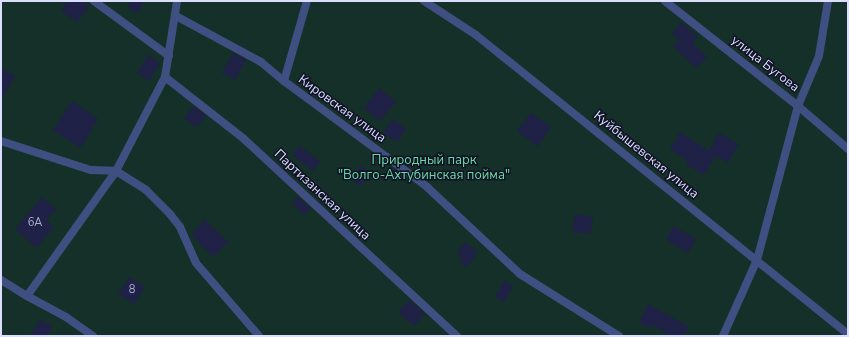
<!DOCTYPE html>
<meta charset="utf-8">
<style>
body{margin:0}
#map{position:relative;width:849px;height:337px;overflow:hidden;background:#111327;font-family:"Nunito Sans",sans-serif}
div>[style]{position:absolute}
.green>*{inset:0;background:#153028}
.building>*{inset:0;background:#1f2146}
.minor>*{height:8px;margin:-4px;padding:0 4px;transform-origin:4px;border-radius:4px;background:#404f82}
span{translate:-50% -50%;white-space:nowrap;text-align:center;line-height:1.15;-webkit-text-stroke:3px #111327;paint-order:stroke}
.number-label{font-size:11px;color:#abb0cf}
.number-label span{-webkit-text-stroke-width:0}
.street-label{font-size:13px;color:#dadffd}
.park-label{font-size:13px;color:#6ad9a0}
.frame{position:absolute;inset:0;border:2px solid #dadffd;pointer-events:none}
</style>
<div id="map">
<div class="green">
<i style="clip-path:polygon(1px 1px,848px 1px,848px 336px,1px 336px)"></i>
</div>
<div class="building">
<i style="clip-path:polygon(68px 1px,82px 1px,89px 7px,77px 22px,61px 10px)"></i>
<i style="clip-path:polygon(131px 1px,144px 1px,138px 14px,128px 8px)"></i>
<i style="clip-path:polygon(682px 22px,698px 37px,692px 43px,707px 57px,696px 68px,673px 46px,679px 40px,672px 33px)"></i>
<i style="clip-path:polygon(233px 53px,246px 60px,235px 80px,222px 73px)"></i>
<i style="clip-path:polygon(148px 55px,160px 63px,149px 81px,137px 73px)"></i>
<i style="clip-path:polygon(1px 68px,15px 76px,1px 100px)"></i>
<i style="clip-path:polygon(379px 88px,396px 101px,380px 121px,364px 108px)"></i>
<i style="clip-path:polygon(72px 101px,98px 119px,80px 148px,53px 130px)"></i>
<i style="clip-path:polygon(193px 106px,206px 116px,197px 127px,184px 118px)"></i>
<i style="clip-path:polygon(531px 113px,551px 127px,538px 146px,517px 131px)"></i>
<i style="clip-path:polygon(393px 119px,406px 129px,397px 142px,383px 133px)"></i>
<i style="clip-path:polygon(680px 132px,709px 151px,719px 133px,739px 144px,728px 163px,716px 156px,704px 175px,686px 164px,688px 161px,670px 149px)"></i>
<i style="clip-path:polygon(299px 146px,320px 161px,313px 171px,292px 155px)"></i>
<i style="clip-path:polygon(360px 166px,370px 172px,361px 186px,351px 180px)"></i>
<i style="clip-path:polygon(42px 197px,56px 209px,46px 220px,54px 227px,37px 248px,15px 229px)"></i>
<i style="clip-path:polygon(298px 197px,311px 209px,304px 215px,292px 203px)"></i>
<i style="clip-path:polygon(575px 214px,593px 217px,590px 234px,572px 232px)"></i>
<i style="clip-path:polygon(205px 220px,228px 242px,213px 257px,191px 235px)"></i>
<i style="clip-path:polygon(673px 226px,696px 239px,688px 253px,666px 240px)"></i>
<i style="clip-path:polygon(465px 242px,478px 252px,467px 267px,459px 261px,462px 256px,457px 253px)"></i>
<i style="clip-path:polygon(130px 277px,145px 287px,134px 304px,118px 294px)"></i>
<i style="clip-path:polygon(504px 281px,513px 286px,504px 302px,495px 297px)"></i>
<i style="clip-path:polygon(410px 300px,425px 314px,414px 326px,398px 312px)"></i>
<i style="clip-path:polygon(648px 304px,689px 327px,683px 336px,671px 336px,652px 325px,650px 328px,639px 322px)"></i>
<i style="clip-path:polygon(40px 320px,53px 327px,47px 336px,30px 336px)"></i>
</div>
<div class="minor">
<i style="left:94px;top:1px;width:93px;rotate:36.3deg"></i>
<i style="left:424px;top:1px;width:62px;rotate:33.2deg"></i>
<i style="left:476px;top:35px;width:477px;rotate:38.8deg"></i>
<i style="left:665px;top:1px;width:169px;rotate:38.3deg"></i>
<i style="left:798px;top:106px;width:66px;rotate:40.7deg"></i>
<i style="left:176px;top:16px;width:97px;rotate:28.4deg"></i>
<i style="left:261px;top:62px;width:30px;rotate:40deg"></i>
<i style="left:284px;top:81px;width:178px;rotate:36.5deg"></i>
<i style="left:427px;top:187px;width:127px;rotate:43.1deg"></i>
<i style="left:520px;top:274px;width:117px;rotate:32.1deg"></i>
<i style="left:165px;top:77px;width:100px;rotate:38.1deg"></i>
<i style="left:244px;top:139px;width:290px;rotate:42.8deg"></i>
<i style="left:284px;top:81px;width:83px;rotate:-74deg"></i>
<i style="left:1px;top:141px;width:95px;rotate:17.9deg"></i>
<i style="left:91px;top:170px;width:25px;rotate:2deg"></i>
<i style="left:116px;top:171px;width:106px;rotate:-62.5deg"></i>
<i style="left:165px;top:77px;width:77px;rotate:-81deg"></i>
<i style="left:1px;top:280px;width:31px;rotate:32deg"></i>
<i style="left:93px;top:336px;width:33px;rotate:-145deg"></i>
<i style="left:66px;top:317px;width:44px;rotate:-151.7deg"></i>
<i style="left:27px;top:296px;width:153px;rotate:-54.5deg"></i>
<i style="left:116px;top:171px;width:36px;rotate:32deg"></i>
<i style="left:146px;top:190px;width:34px;rotate:45deg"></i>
<i style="left:170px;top:214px;width:16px;rotate:52deg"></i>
<i style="left:180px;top:227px;width:39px;rotate:66deg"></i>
<i style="left:196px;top:263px;width:96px;rotate:49.2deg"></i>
<i style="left:723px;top:336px;width:83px;rotate:-65.9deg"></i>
<i style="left:757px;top:260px;width:159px;rotate:-75.1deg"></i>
<i style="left:798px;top:106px;width:54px;rotate:-67.2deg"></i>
<i style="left:819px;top:56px;width:56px;rotate:-80.7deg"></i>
</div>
<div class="number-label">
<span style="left:35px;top:223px">6А</span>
<span style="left:132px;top:290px">8</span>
</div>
<div class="street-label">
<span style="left:765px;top:64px;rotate:38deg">улица Бугова</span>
<span style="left:342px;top:109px;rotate:36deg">Кировская улица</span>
<span style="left:646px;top:155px;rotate:39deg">Куйбышевская улица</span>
<span style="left:322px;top:195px;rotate:43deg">Партизанская улица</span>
</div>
<div class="park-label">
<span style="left:424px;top:168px">Природный парк<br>"Волго-Ахтубинская пойма"</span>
</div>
<div class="frame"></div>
</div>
